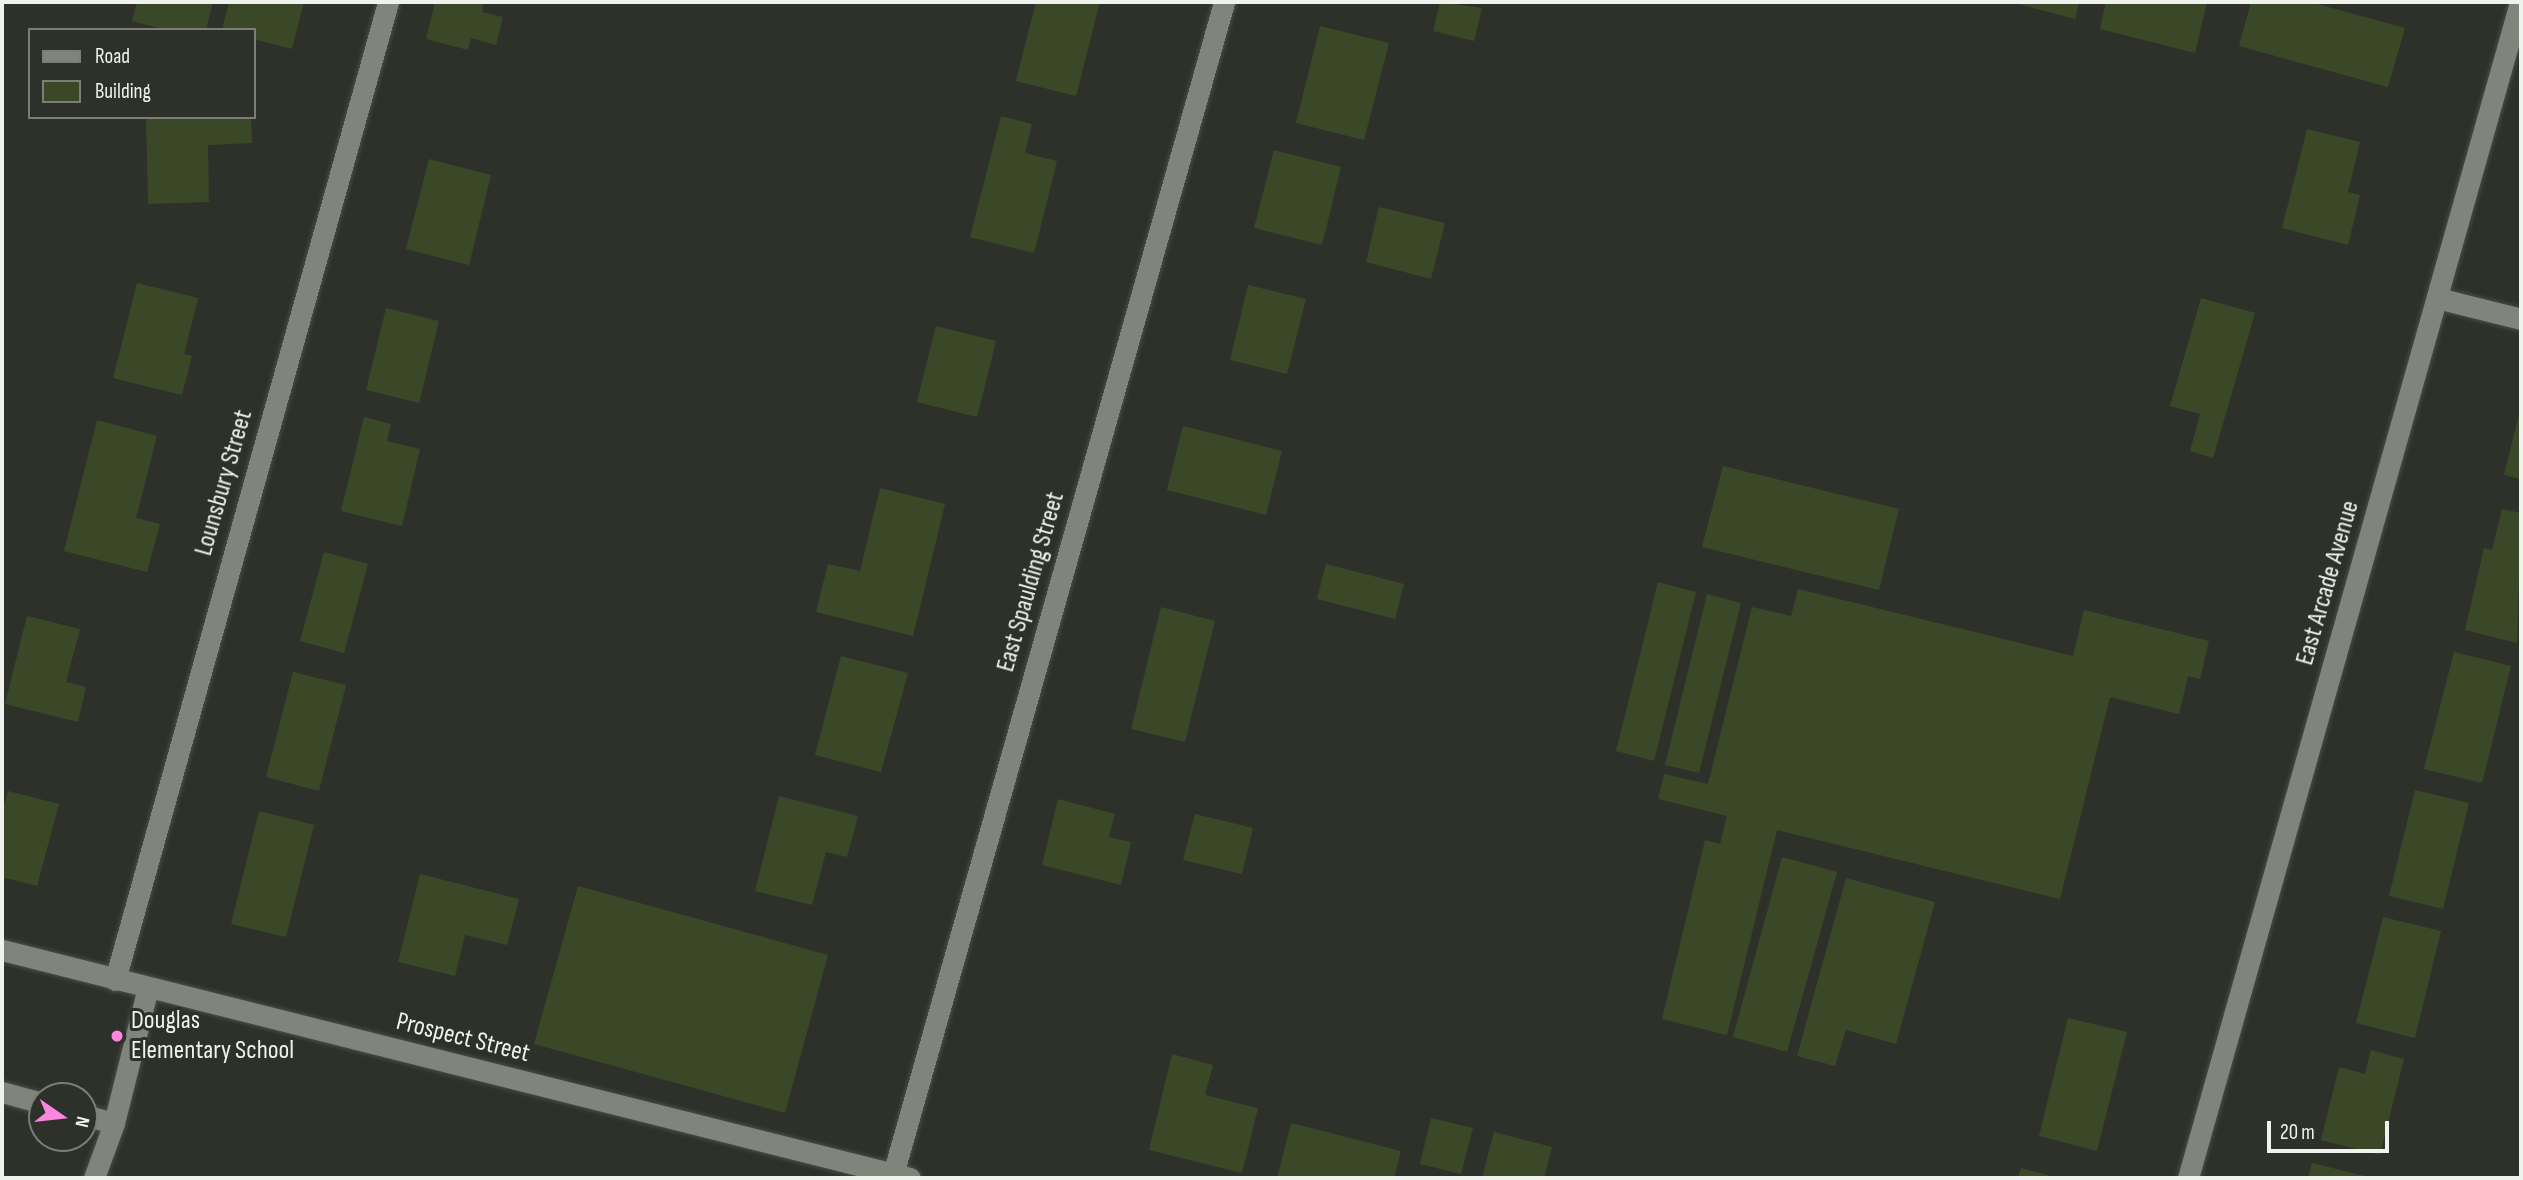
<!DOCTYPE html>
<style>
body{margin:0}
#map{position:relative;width:2523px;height:1180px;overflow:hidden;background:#2e312a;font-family:"Sofia Sans Condensed",sans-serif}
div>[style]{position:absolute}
.building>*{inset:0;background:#3b4827}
.roads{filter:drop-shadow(0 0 2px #4a4d47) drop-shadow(0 0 2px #4a4d47)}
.minor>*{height:21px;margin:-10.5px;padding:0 10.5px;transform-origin:10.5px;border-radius:10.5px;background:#80847b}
.dots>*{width:19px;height:19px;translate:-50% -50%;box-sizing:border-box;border:4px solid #2e312a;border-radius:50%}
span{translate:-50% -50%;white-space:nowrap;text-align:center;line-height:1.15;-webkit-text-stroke:6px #2e312a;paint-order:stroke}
.street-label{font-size:26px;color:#eff2ed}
.poi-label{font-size:26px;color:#eff2ed}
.left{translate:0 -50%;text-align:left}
.frame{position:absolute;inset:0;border:4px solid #eff2ed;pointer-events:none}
.legend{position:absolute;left:28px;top:28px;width:228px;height:91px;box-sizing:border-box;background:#2e312a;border:2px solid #7b7e78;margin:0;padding:9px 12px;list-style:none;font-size:21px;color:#eff2ed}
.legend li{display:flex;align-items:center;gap:14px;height:35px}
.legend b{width:35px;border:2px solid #7b7e78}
.north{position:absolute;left:28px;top:1082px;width:70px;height:70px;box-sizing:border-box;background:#2e312a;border:2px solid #7b7e78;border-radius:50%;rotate:104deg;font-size:19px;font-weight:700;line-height:28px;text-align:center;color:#eff2ed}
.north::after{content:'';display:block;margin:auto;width:24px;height:32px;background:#fd86e1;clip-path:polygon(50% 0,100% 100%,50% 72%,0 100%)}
.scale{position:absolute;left:2267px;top:1121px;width:122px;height:32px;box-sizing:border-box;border:4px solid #eff2ed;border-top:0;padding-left:9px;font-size:21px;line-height:24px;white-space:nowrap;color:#eff2ed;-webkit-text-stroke:5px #2e312a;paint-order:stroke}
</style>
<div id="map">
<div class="building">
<i style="clip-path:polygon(137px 2px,213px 2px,206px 30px,165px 30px,132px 21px)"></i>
<i style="clip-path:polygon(229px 2px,304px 2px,292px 49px,254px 39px,254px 30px,222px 30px)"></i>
<i style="clip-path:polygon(435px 2px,484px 2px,482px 12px,503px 17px,496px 45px,471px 38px,468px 50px,426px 39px)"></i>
<i style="clip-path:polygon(1036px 2px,1100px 2px,1076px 96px,1016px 81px)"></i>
<i style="clip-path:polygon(1440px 2px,1482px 8px,1474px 41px,1433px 31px)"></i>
<i style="clip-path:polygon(2011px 2px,2079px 2px,2075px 19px)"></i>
<i style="clip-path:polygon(2106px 2px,2207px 2px,2195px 53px,2100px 29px)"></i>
<i style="clip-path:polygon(2251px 2px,2310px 2px,2405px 28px,2388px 87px,2239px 46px)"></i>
<i style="clip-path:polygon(1320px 26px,1389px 43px,1364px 140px,1296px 123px)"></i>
<i style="clip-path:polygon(1001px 116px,1032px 124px,1025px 153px,1057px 161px,1034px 253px,970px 237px)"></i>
<i style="clip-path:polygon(146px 117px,251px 117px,252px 143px,208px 145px,209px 202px,148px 204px)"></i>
<i style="clip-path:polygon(2307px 129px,2360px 142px,2348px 192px,2360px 195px,2348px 245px,2282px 228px)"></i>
<i style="clip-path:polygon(1274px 150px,1341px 167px,1322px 245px,1254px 228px)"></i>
<i style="clip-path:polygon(429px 159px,491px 175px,469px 265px,406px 249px)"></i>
<i style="clip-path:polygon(1379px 207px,1445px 223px,1431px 279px,1366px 262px)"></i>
<i style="clip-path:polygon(137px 283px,198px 298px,184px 354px,192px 356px,182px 395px,113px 378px)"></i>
<i style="clip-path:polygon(1248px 285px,1306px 299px,1287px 374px,1230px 360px)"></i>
<i style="clip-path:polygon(2201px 298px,2255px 313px,2213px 458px,2190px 451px,2200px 414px,2170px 406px)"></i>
<i style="clip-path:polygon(386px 308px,439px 321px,419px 403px,366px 390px)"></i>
<i style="clip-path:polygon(936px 326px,996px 341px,977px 417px,917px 402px)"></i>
<i style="clip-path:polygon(2520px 410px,2521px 410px,2521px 479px,2504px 475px)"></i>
<i style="clip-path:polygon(364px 417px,391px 424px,387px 441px,420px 449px,402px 526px,341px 511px)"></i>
<i style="clip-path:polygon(97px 420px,157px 436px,136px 518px,160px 524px,147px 572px,64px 551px)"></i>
<i style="clip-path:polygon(1183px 426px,1282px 451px,1266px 515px,1167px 490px)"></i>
<i style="clip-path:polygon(1723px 466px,1899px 509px,1879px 590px,1702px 547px)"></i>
<i style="clip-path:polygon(880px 488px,945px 504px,913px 636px,816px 612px,828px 564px,860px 571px)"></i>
<i style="clip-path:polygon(2502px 509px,2521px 513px,2517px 643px,2465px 630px,2484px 548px,2492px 550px)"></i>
<i style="clip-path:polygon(324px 552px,368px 564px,344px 653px,300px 641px)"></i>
<i style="clip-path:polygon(1326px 564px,1404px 584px,1395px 619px,1317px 599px)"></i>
<i style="clip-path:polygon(1658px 582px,1696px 592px,1654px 761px,1616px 751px)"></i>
<i style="clip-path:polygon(1798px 589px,2073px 656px,2084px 610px,2209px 641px,2200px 679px,2188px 676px,2179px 714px,2110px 697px,2060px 899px,1777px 830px,1727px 1035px,1662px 1019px,1705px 840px,1720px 844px,1727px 816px,1658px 799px,1664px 774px,1708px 784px,1752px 607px,1791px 616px)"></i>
<i style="clip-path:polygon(1707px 594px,1741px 603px,1699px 773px,1665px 765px)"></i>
<i style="clip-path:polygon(1161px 607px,1215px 621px,1185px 742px,1131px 729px)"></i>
<i style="clip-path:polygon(27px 616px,80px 629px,66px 682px,86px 687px,78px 722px,5px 704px)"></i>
<i style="clip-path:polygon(2454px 652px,2511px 666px,2482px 783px,2424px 769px)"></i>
<i style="clip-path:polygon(841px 656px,908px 673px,881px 772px,815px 755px)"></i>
<i style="clip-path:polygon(293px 672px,346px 685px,319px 791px,266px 777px)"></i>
<i style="clip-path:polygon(2415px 790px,2469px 803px,2443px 909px,2389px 896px)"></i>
<i style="clip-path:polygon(8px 791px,59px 804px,37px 886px,2px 877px,2px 813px)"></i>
<i style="clip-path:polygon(779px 796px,858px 816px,847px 857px,826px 852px,812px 905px,755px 891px)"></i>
<i style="clip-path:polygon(1058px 799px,1115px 814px,1109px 837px,1131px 842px,1121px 885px,1042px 865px)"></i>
<i style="clip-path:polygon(259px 811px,314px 825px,286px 937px,231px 924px)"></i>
<i style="clip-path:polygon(1195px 814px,1253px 828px,1242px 874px,1183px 860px)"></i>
<i style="clip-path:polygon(1782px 857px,1837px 872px,1787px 1052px,1733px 1037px)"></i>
<i style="clip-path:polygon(420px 874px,519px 899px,507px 945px,465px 935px,455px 976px,398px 962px)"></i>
<i style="clip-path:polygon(1846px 878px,1935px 902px,1896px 1044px,1846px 1030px,1835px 1066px,1797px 1056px)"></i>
<i style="clip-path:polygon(578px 886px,828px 955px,785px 1113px,534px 1044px)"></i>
<i style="clip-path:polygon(2383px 917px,2441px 931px,2415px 1038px,2356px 1023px)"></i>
<i style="clip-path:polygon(2068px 1018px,2127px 1032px,2097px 1151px,2039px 1136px)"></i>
<i style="clip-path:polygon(2371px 1050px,2404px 1059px,2380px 1155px,2321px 1140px,2339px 1067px,2365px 1074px)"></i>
<i style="clip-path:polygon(1172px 1054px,1213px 1065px,1205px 1095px,1258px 1108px,1242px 1173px,1149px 1150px)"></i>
<i style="clip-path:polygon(1431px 1118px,1473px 1128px,1461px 1174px,1420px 1164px)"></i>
<i style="clip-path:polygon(1291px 1123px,1401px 1151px,1394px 1178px,1277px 1178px)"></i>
<i style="clip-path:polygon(1494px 1132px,1552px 1147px,1544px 1178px,1482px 1178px)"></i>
<i style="clip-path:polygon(2312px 1163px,2369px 1177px,2369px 1178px,2308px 1178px)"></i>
<i style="clip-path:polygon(2021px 1168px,2055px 1177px,2055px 1178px,2018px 1178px)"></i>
</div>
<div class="roads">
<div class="minor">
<i style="left:2437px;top:298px;width:87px;rotate:14deg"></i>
<i style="left:2px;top:950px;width:936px;rotate:14.1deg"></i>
<i style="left:115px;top:980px;width:1015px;rotate:-74.4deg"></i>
<i style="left:2px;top:1092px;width:41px;rotate:15.4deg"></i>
<i style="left:84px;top:1115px;width:31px;rotate:15deg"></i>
<i style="left:94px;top:1178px;width:59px;rotate:-70deg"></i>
<i style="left:114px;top:1123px;width:139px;rotate:-75.9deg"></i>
<i style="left:892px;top:1178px;width:1222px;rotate:-74.23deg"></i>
<i style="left:2188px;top:1178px;width:1222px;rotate:-74.23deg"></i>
</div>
</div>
<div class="dots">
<i style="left:117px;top:1036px;background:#fd86e1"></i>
</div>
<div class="street-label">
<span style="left:224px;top:483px;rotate:-74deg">Lounsbury Street</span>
<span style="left:1031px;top:582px;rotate:-74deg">East Spaulding Street</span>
<span style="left:2328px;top:583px;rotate:-74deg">East Arcade Avenue</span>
<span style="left:463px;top:1038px;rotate:14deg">Prospect Street</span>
</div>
<div class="poi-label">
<span class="left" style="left:131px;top:1036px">Douglas<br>Elementary School</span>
</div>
<div class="frame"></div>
<ul class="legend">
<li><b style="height:9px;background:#80847b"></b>Road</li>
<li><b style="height:19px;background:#3b4827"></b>Building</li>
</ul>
<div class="north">N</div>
<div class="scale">20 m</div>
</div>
